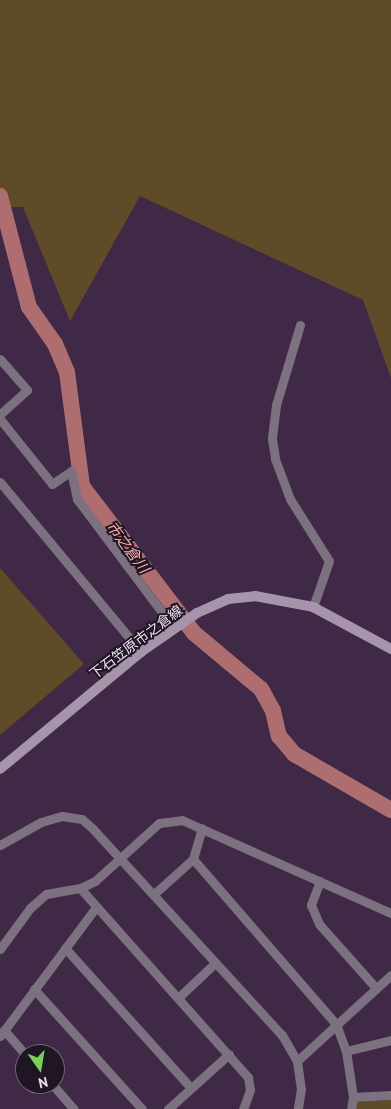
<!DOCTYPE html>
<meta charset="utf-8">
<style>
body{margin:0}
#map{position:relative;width:391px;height:1109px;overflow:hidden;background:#3f2946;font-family:"PT Sans","Noto Sans JP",sans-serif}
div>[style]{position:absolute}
.green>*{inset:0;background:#604b29}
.river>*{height:16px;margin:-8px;padding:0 8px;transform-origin:8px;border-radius:8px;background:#ae6e70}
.minor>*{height:9px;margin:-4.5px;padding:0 4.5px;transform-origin:4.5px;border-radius:4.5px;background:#7c7180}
.secondary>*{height:10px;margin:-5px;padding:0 5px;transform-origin:5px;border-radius:5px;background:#a694ab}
span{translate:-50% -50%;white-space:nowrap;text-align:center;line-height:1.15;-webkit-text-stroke:4px #201623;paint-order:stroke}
.street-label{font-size:14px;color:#efe1f4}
.water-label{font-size:15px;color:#f9aeaf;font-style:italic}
.north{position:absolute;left:15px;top:1044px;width:50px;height:50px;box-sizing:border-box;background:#201623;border:1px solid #736777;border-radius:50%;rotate:167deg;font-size:14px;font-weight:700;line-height:20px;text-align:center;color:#efe1f4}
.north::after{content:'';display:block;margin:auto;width:18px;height:22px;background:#78d158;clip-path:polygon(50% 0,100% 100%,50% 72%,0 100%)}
</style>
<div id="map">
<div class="green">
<i style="clip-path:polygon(0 0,391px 0,391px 378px,363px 300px,140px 196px,70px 321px,23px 207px,0 207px)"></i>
<i style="clip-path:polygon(0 568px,84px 664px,0 735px)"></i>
<i style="clip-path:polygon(391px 1100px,391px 1109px,355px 1109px,356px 1102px)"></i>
</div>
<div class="river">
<i style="left:0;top:196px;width:115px;rotate:75.4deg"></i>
<i style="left:29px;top:307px;width:45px;rotate:54.9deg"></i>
<i style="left:55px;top:344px;width:30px;rotate:67deg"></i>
<i style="left:67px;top:372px;width:115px;rotate:82.5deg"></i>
<i style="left:82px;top:486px;width:185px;rotate:52.7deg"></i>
<i style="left:194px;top:633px;width:87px;rotate:39.9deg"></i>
<i style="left:261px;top:689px;width:25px;rotate:61deg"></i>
<i style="left:273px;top:711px;width:26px;rotate:77deg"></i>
<i style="left:279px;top:736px;width:23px;rotate:50deg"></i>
<i style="left:294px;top:754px;width:112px;rotate:30deg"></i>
</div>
<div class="minor">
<i style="left:300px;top:325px;width:84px;rotate:106.7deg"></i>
<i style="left:276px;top:405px;width:34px;rotate:97deg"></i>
<i style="left:272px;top:439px;width:20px;rotate:81deg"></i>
<i style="left:275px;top:459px;width:43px;rotate:69.4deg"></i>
<i style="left:290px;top:499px;width:73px;rotate:57.8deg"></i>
<i style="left:329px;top:561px;width:49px;rotate:109.2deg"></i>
<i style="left:0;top:359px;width:41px;rotate:48.9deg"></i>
<i style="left:27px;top:390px;width:36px;rotate:138deg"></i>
<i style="left:0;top:419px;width:83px;rotate:51.3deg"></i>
<i style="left:52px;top:484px;width:23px;rotate:-34deg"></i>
<i style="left:71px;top:471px;width:29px;rotate:78deg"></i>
<i style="left:77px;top:499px;width:161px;rotate:53.1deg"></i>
<i style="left:0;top:482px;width:221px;rotate:50.3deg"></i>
<i style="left:0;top:845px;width:47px;rotate:-29.3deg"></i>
<i style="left:41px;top:822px;width:22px;rotate:-16deg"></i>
<i style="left:62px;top:816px;width:20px;rotate:9deg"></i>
<i style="left:82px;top:819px;width:15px;rotate:42deg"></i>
<i style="left:93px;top:829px;width:280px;rotate:47.5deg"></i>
<i style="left:282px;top:1035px;width:30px;rotate:60deg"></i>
<i style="left:297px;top:1061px;width:28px;rotate:82deg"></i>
<i style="left:301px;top:1089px;width:20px;rotate:99deg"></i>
<i style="left:193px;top:859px;width:218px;rotate:49.1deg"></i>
<i style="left:336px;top:1024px;width:29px;rotate:70deg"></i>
<i style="left:346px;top:1051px;width:47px;rotate:81.3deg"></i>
<i style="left:353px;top:1097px;width:12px;rotate:99deg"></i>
<i style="left:320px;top:881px;width:26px;rotate:111deg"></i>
<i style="left:311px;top:905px;width:21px;rotate:67deg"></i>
<i style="left:319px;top:924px;width:86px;rotate:48.3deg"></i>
<i style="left:80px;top:888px;width:253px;rotate:48.4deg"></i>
<i style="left:248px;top:1077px;width:13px;rotate:81deg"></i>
<i style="left:250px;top:1090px;width:20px;rotate:110deg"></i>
<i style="left:154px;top:894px;width:52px;rotate:-41.9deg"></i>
<i style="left:193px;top:859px;width:32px;rotate:-74deg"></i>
<i style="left:65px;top:948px;width:188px;rotate:48deg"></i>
<i style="left:0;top:949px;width:51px;rotate:-53.8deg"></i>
<i style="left:30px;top:908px;width:21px;rotate:-41deg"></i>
<i style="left:46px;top:894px;width:35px;rotate:-10deg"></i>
<i style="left:80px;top:888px;width:17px;rotate:-25deg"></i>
<i style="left:95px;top:881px;width:86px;rotate:-42.2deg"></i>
<i style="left:159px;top:823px;width:23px;rotate:-7deg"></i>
<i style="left:182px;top:820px;width:229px;rotate:24deg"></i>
<i style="left:34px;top:989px;width:161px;rotate:48deg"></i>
<i style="left:179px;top:997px;width:50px;rotate:-43.4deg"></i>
<i style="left:4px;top:1030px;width:32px;rotate:49deg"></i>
<i style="left:0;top:1036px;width:161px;rotate:-53.3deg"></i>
<i style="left:346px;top:1051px;width:46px;rotate:-13.7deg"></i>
<i style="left:297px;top:1061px;width:127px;rotate:-42.5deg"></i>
<i style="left:52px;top:1084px;width:33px;rotate:49deg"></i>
<i style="left:353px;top:1097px;width:38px;rotate:-3deg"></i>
<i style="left:168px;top:1109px;width:82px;rotate:-42deg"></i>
</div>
<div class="secondary">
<i style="left:0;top:769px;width:183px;rotate:-39.7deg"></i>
<i style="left:141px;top:652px;width:68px;rotate:-34.9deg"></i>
<i style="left:197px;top:613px;width:34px;rotate:-24deg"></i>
<i style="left:228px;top:599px;width:27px;rotate:-6deg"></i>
<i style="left:255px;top:596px;width:59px;rotate:10.7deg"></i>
<i style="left:313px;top:607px;width:89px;rotate:28.3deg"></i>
</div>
<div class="street-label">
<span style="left:136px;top:642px;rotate:-37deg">下石笠原市之倉線</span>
</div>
<div class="water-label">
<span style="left:128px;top:547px;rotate:53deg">市之倉川</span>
</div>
<div class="north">N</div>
</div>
